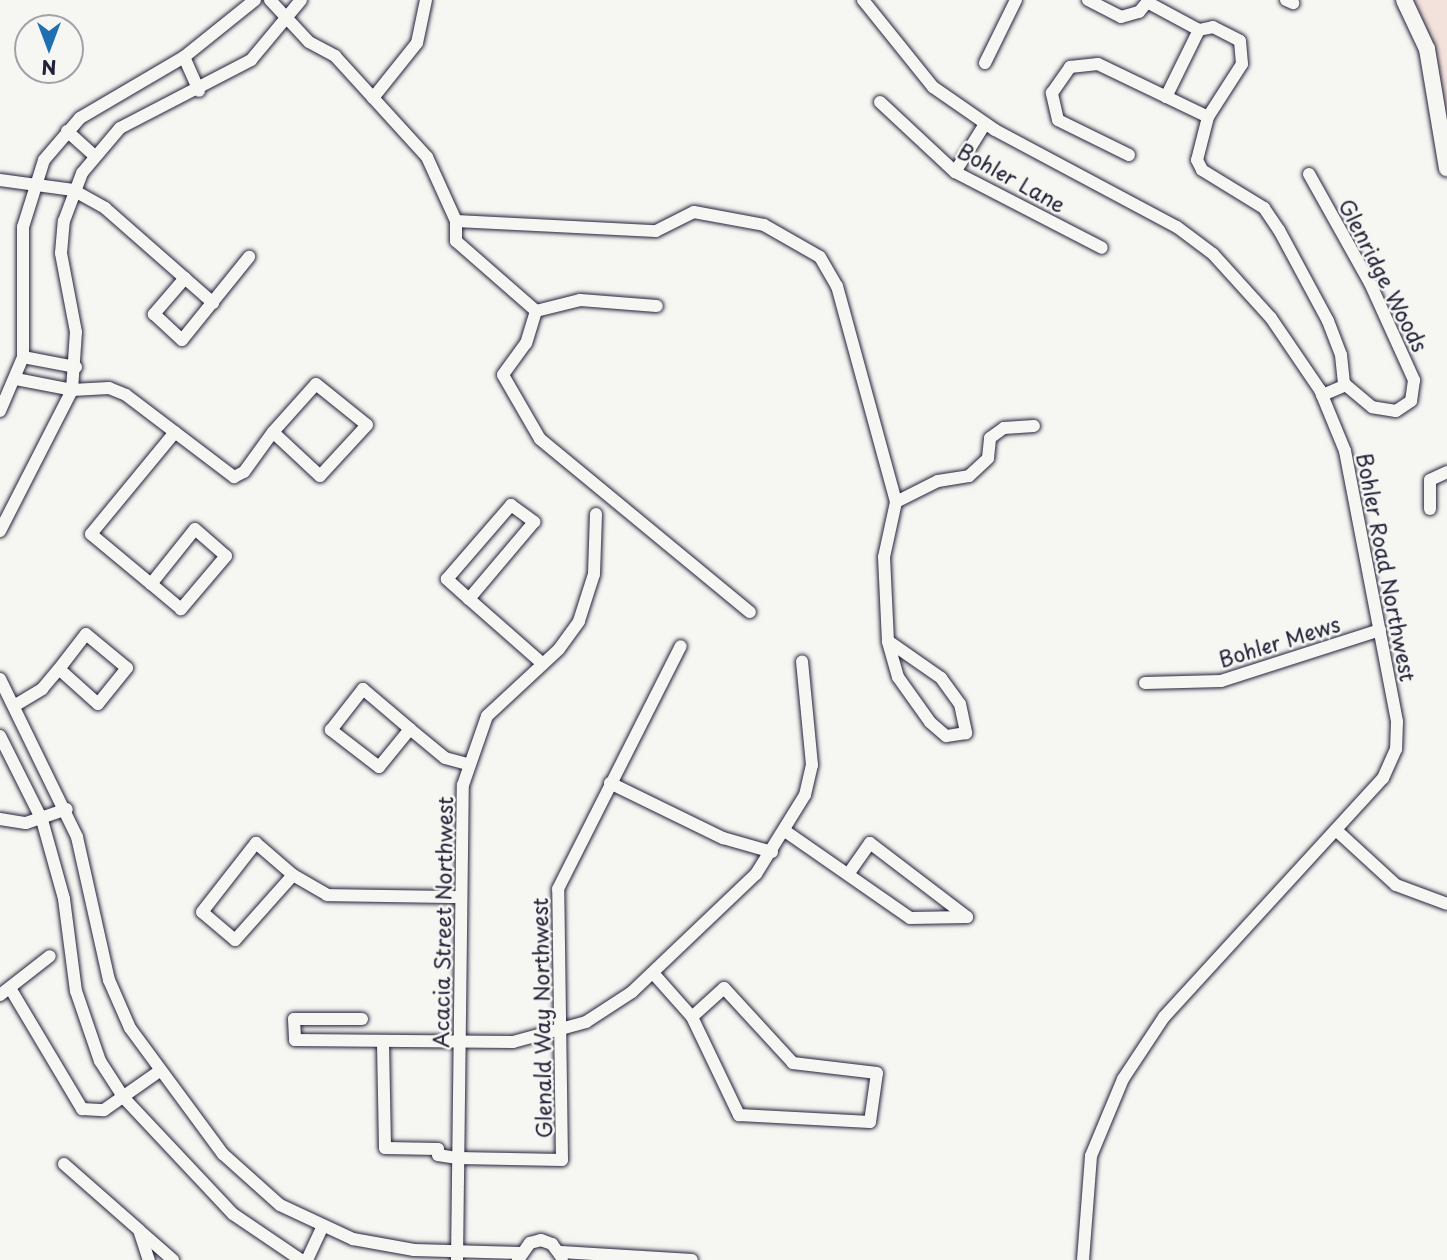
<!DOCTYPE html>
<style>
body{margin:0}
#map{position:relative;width:1447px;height:1260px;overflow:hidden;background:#f6f6f2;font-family:"Playpen Sans",sans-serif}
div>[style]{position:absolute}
.built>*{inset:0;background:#f3e2dc}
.roads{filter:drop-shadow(0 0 2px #22223b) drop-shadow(0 0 2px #22223b)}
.minor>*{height:12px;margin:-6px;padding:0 6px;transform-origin:6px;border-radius:6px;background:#f6f6f2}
.tertiary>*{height:16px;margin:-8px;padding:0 8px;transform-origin:8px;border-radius:8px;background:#f6f6f2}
span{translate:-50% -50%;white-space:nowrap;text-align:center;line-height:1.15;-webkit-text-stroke:5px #f6f6f2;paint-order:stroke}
.street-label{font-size:21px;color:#22223b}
.north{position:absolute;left:14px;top:14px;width:70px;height:70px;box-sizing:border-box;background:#f6f6f2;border:2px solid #a1a1a9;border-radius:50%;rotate:180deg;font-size:19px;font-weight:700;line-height:28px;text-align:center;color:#22223b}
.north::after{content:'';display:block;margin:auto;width:24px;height:32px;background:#1f6fb2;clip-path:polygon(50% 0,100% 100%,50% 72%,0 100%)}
</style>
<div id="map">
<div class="built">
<i style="clip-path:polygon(1404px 0,1447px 0,1447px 182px,1430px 42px)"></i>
</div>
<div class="roads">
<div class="minor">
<i style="left:270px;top:0;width:57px;rotate:47.1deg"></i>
<i style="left:309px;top:42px;width:30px;rotate:28deg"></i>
<i style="left:335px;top:56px;width:137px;rotate:47.7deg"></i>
<i style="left:427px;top:157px;width:70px;rotate:65.6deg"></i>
<i style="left:456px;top:221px;width:20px;rotate:90deg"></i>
<i style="left:456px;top:241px;width:106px;rotate:41.2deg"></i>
<i style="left:536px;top:311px;width:34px;rotate:107deg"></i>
<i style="left:526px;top:343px;width:39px;rotate:126deg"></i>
<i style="left:503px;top:375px;width:74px;rotate:60deg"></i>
<i style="left:540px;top:439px;width:272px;rotate:39.5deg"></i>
<i style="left:863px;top:0;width:112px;rotate:51.2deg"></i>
<i style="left:933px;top:87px;width:75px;rotate:34.7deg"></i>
<i style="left:995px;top:130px;width:206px;rotate:28.1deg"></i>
<i style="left:1177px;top:227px;width:45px;rotate:36.9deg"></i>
<i style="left:1213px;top:254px;width:86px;rotate:47.8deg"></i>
<i style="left:1271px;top:318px;width:87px;rotate:55.8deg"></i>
<i style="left:1320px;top:390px;width:66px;rotate:67.7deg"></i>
<i style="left:1345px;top:451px;width:276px;rotate:79.1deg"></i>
<i style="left:1397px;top:722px;width:27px;rotate:92deg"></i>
<i style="left:1396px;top:749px;width:32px;rotate:114deg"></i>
<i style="left:1383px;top:778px;width:324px;rotate:132.5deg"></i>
<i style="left:1164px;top:1017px;width:74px;rotate:123.5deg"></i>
<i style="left:1123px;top:1079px;width:83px;rotate:112.6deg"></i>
<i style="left:1091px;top:1156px;width:104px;rotate:94.4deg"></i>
<i style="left:1088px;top:0;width:37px;rotate:27deg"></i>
<i style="left:1121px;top:17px;width:19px;rotate:-16deg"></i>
<i style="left:1139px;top:12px;width:16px;rotate:-50deg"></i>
<i style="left:1286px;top:0;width:8px;rotate:23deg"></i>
<i style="left:1147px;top:2px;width:59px;rotate:28.3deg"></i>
<i style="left:184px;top:57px;width:37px;rotate:66deg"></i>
<i style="left:985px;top:63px;width:70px;rotate:-63.8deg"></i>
<i style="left:1166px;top:97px;width:75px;rotate:-63.8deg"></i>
<i style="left:1199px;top:30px;width:14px;rotate:-12deg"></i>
<i style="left:1213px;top:27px;width:30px;rotate:27deg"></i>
<i style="left:1240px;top:41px;width:23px;rotate:85deg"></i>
<i style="left:1242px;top:64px;width:63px;rotate:122.7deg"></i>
<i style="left:1208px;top:117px;width:44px;rotate:104.3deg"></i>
<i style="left:1197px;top:160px;width:11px;rotate:63deg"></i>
<i style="left:1202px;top:170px;width:73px;rotate:31.5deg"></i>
<i style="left:1264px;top:208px;width:27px;rotate:56deg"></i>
<i style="left:1279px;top:230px;width:103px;rotate:61.7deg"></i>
<i style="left:1328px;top:321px;width:36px;rotate:69deg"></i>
<i style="left:1341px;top:355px;width:31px;rotate:84deg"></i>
<i style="left:373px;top:98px;width:70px;rotate:-51.3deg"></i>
<i style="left:417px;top:43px;width:44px;rotate:-78.2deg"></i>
<i style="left:880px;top:102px;width:103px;rotate:43deg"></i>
<i style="left:955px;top:172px;width:165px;rotate:27.3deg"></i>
<i style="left:67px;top:131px;width:36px;rotate:42deg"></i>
<i style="left:1129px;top:155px;width:79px;rotate:-153.8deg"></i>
<i style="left:1058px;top:120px;width:28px;rotate:-103deg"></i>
<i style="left:1052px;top:93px;width:32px;rotate:-55deg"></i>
<i style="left:1070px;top:67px;width:28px;rotate:-6deg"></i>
<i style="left:1098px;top:64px;width:122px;rotate:25.7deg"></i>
<i style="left:955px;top:172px;width:57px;rotate:-58deg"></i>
<i style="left:1309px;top:174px;width:125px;rotate:60.8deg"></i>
<i style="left:1370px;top:283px;width:107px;rotate:65.6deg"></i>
<i style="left:1414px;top:380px;width:21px;rotate:98deg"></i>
<i style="left:1411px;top:401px;width:18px;rotate:146deg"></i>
<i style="left:1396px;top:411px;width:24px;rotate:-171deg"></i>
<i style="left:1372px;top:407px;width:34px;rotate:-140deg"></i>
<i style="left:1346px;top:385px;width:26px;rotate:157deg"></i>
<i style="left:0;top:180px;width:74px;rotate:7.8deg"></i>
<i style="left:73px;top:190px;width:37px;rotate:29deg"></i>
<i style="left:105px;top:208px;width:144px;rotate:41.3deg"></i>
<i style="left:456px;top:221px;width:200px;rotate:2.9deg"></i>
<i style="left:656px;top:231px;width:42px;rotate:-26.6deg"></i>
<i style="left:694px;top:212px;width:71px;rotate:10.5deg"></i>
<i style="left:764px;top:225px;width:64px;rotate:29.7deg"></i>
<i style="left:820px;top:257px;width:34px;rotate:60deg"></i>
<i style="left:837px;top:286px;width:224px;rotate:74.7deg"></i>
<i style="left:896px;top:502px;width:56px;rotate:102.3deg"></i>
<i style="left:884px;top:557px;width:84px;rotate:87.3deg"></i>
<i style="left:888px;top:641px;width:65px;rotate:34.9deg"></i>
<i style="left:941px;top:678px;width:32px;rotate:54deg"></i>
<i style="left:960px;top:704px;width:30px;rotate:78deg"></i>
<i style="left:966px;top:733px;width:20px;rotate:171deg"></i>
<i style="left:946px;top:736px;width:21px;rotate:-139deg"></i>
<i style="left:930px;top:722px;width:55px;rotate:-125.4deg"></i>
<i style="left:898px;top:677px;width:37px;rotate:-106deg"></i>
<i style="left:185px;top:278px;width:48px;rotate:130.7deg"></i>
<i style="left:154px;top:314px;width:38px;rotate:43deg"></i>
<i style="left:182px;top:340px;width:107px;rotate:-51.1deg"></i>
<i style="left:536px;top:311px;width:45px;rotate:-14deg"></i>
<i style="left:580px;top:300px;width:77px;rotate:4.5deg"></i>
<i style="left:23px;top:357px;width:54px;rotate:10.7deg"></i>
<i style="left:16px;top:379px;width:57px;rotate:11.1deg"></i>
<i style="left:72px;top:390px;width:37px;rotate:-3deg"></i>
<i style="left:109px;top:388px;width:18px;rotate:22deg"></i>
<i style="left:126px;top:395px;width:136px;rotate:37.2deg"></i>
<i style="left:234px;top:477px;width:11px;rotate:-27deg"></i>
<i style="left:244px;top:472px;width:49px;rotate:-54.1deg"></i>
<i style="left:316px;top:384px;width:65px;rotate:38.8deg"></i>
<i style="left:367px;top:425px;width:69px;rotate:132.7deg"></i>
<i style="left:320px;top:476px;width:64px;rotate:-136.9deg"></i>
<i style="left:273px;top:432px;width:64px;rotate:-48.1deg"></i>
<i style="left:0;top:411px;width:59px;rotate:-66.9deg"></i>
<i style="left:23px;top:357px;width:130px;rotate:-90deg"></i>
<i style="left:23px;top:227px;width:70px;rotate:-72.6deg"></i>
<i style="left:44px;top:160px;width:55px;rotate:-49.4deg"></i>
<i style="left:80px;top:118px;width:121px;rotate:-30.4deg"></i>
<i style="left:184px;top:57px;width:91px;rotate:-38.8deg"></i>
<i style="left:896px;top:502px;width:47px;rotate:-26.6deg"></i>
<i style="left:938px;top:481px;width:31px;rotate:-9deg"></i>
<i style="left:969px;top:476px;width:26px;rotate:-43deg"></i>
<i style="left:988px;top:458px;width:20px;rotate:-84deg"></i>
<i style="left:990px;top:438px;width:17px;rotate:-36deg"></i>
<i style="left:1004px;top:428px;width:30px;rotate:-4deg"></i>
<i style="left:511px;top:505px;width:29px;rotate:36deg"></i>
<i style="left:534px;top:522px;width:101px;rotate:130.2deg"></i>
<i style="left:469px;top:599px;width:30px;rotate:-138deg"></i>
<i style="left:447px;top:579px;width:98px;rotate:-49.1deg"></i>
<i style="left:1430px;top:509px;width:29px;rotate:-90deg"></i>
<i style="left:1430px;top:480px;width:19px;rotate:-25deg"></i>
<i style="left:195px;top:529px;width:41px;rotate:41.1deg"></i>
<i style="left:226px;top:556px;width:70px;rotate:130.3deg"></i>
<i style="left:181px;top:609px;width:39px;rotate:-140deg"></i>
<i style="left:151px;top:584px;width:70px;rotate:-51.3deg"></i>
<i style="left:0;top:531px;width:158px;rotate:-62.9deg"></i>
<i style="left:72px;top:390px;width:58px;rotate:-86.1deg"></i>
<i style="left:76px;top:332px;width:80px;rotate:-100.8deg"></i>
<i style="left:61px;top:253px;width:32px;rotate:-85deg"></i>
<i style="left:64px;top:221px;width:51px;rotate:-69.4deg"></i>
<i style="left:82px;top:173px;width:59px;rotate:-49.8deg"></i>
<i style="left:120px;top:128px;width:148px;rotate:-27.4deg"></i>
<i style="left:251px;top:60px;width:78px;rotate:-50.2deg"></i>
<i style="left:151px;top:584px;width:78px;rotate:-140.2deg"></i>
<i style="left:91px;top:534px;width:132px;rotate:-50.5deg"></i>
<i style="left:469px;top:599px;width:98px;rotate:41.3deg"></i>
<i style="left:86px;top:634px;width:53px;rotate:39.7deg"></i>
<i style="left:127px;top:668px;width:46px;rotate:128.9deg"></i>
<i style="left:98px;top:704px;width:52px;rotate:-138.1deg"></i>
<i style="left:59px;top:669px;width:44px;rotate:-52.4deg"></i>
<i style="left:0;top:679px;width:176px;rotate:64deg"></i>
<i style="left:77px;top:837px;width:147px;rotate:77.4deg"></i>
<i style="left:109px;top:980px;width:52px;rotate:66.4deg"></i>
<i style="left:130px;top:1028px;width:157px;rotate:53.6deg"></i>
<i style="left:223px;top:1154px;width:76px;rotate:41.8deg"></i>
<i style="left:280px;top:1205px;width:81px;rotate:25deg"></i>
<i style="left:353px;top:1239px;width:62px;rotate:10.2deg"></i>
<i style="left:414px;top:1250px;width:106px;rotate:1.6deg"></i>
<i style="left:1145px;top:683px;width:76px;rotate:-1.5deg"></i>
<i style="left:1221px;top:681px;width:167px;rotate:-17.8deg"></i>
<i style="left:363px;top:689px;width:62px;rotate:40.4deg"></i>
<i style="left:410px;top:729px;width:49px;rotate:129.2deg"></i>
<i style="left:379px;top:767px;width:61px;rotate:-142.4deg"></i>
<i style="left:331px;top:730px;width:52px;rotate:-52deg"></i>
<i style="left:14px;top:706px;width:33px;rotate:-31deg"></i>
<i style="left:42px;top:689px;width:26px;rotate:-50deg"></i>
<i style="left:410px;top:729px;width:45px;rotate:39.6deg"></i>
<i style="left:445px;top:758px;width:24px;rotate:15deg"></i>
<i style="left:0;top:736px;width:94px;rotate:63.4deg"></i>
<i style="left:42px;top:820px;width:82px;rotate:74.4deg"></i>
<i style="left:64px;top:899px;width:93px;rotate:82.6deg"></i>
<i style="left:76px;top:991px;width:74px;rotate:71.1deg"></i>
<i style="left:100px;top:1061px;width:44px;rotate:57deg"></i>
<i style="left:124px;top:1098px;width:159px;rotate:46.8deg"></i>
<i style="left:233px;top:1214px;width:82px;rotate:34.1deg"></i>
<i style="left:610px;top:783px;width:126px;rotate:26deg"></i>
<i style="left:723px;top:838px;width:51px;rotate:15.9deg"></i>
<i style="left:0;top:819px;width:26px;rotate:9deg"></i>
<i style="left:26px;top:823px;width:43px;rotate:-18.9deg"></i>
<i style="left:1336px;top:830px;width:81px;rotate:42.5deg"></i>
<i style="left:1396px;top:885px;width:54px;rotate:20.4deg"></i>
<i style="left:785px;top:831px;width:152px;rotate:34.8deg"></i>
<i style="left:910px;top:918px;width:57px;rotate:-1deg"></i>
<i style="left:967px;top:917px;width:122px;rotate:-142.7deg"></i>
<i style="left:870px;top:843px;width:38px;rotate:125deg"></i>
<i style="left:256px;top:843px;width:49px;rotate:40.9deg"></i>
<i style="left:293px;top:875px;width:87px;rotate:131.7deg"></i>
<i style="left:235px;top:940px;width:43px;rotate:-139.7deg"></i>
<i style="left:202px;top:912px;width:88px;rotate:-52deg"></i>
<i style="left:293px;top:875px;width:39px;rotate:30deg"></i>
<i style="left:327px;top:895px;width:133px;rotate:0.9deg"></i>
<i style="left:653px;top:973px;width:59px;rotate:48.4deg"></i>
<i style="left:692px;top:1017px;width:109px;rotate:64.4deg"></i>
<i style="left:739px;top:1115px;width:131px;rotate:3.1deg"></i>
<i style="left:870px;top:1122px;width:49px;rotate:-81.9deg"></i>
<i style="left:877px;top:1073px;width:85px;rotate:-173.2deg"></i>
<i style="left:793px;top:1063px;width:102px;rotate:-132.6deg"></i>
<i style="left:724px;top:988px;width:43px;rotate:137.8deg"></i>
<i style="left:10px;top:988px;width:141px;rotate:59.2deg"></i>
<i style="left:82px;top:1109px;width:22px;rotate:3deg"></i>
<i style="left:104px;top:1110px;width:66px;rotate:-35.1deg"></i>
<i style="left:0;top:995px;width:63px;rotate:-38deg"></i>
<i style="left:362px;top:1019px;width:68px;rotate:180deg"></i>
<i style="left:294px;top:1019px;width:21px;rotate:87deg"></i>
<i style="left:295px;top:1040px;width:218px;rotate:0.5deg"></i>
<i style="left:513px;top:1042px;width:76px;rotate:-15.3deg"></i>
<i style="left:586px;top:1022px;width:55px;rotate:-33.1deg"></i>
<i style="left:632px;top:992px;width:171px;rotate:-43.6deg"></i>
<i style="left:756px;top:874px;width:93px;rotate:-58.2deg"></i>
<i style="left:805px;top:795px;width:31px;rotate:-77deg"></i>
<i style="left:812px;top:765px;width:104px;rotate:-95.5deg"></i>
<i style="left:383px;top:1043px;width:105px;rotate:88.9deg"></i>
<i style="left:385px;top:1148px;width:53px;rotate:1.1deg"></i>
<i style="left:438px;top:1149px;width:6px;rotate:90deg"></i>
<i style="left:438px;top:1155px;width:20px;rotate:9deg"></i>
<i style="left:458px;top:1158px;width:104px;rotate:1.1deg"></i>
<i style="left:562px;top:1160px;width:271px;rotate:-90.8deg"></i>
<i style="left:558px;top:889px;width:272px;rotate:-63.2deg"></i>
<i style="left:64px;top:1164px;width:100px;rotate:41.3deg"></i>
<i style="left:139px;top:1230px;width:32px;rotate:72deg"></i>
<i style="left:140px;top:1231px;width:44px;rotate:41.3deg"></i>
<i style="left:561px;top:1252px;width:131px;rotate:3.5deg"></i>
<i style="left:307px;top:1260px;width:35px;rotate:-65deg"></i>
<i style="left:457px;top:1260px;width:475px;rotate:-89.3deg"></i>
<i style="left:463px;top:785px;width:73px;rotate:-70.8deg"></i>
<i style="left:487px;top:716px;width:98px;rotate:-42.9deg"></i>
<i style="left:559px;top:649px;width:34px;rotate:-54deg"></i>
<i style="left:579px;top:621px;width:49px;rotate:-72.3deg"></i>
<i style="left:594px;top:574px;width:60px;rotate:-88.1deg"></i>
<i style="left:518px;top:1260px;width:21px;rotate:-55deg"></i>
<i style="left:530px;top:1243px;width:11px;rotate:-15deg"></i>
<i style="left:541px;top:1240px;width:12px;rotate:20deg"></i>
<i style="left:552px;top:1244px;width:17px;rotate:54deg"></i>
</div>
<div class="tertiary">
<i style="left:1404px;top:0;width:54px;rotate:64.9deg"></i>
<i style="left:1427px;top:49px;width:121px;rotate:80.5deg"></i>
</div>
</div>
<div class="street-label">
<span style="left:1012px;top:177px;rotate:29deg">Bohler Lane</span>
<span style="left:1384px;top:275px;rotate:63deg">Glenridge Woods</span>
<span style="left:1387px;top:567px;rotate:79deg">Bohler Road Northwest</span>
<span style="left:1279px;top:641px;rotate:-17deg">Bohler Mews</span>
<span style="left:442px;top:922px;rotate:-89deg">Acacia Street Northwest</span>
<span style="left:541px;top:1018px;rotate:-91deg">Glenald Way Northwest</span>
</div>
<div class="north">N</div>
</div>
